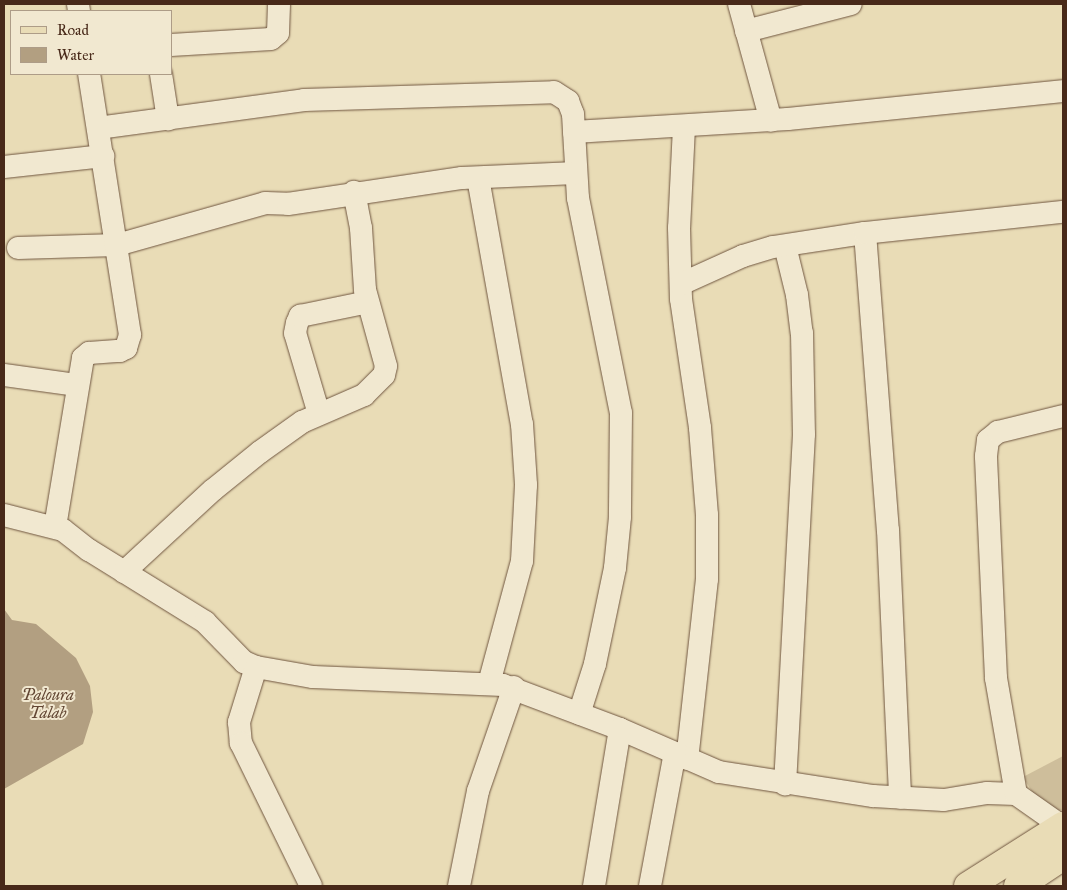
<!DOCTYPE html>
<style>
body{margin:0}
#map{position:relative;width:1067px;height:890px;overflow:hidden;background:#e9dcb6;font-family:"IM FELL Great Primer",serif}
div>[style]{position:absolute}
.green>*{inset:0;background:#cebe9b}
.water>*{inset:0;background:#b29f81}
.roads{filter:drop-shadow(0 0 1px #705640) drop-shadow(0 0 1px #705640)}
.street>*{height:22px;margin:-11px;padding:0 11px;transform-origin:11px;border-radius:11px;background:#f1e8d0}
.primary>*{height:28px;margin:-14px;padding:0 14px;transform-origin:14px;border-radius:14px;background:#e9dcb6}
span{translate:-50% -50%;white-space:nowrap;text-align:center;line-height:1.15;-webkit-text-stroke:4px #f1e8d0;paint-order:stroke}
.water-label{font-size:16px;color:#624633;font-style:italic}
.frame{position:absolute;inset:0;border:5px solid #482919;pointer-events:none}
.legend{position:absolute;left:10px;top:10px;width:162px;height:65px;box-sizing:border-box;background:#f1e8d0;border:1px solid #ad9c87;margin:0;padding:6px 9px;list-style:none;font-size:15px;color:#482919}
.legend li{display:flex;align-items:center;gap:10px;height:25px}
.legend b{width:25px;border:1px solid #ad9c87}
</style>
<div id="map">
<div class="green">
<i style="clip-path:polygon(1063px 756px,1063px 810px,1058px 810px,1039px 803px,1023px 777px)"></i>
</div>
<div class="water">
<i style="clip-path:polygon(4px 609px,12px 620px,36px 624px,76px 658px,90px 686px,93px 712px,83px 744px,4px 789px)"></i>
</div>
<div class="roads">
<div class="street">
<i style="left:78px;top:4px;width:7px;rotate:82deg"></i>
<i style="left:739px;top:4px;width:121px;rotate:74.7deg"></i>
<i style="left:746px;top:31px;width:108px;rotate:-14.4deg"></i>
<i style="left:171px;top:45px;width:100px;rotate:-3.4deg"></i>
<i style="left:271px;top:39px;width:9px;rotate:-41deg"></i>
<i style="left:278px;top:33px;width:29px;rotate:-88deg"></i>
<i style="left:161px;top:74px;width:46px;rotate:81.2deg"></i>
<i style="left:684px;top:127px;width:101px;rotate:92.8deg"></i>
<i style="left:679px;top:228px;width:71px;rotate:88.4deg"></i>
<i style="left:681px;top:299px;width:130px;rotate:81.6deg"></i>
<i style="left:700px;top:428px;width:87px;rotate:85.4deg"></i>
<i style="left:707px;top:515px;width:64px;rotate:90deg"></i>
<i style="left:707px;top:579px;width:181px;rotate:96.3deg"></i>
<i style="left:98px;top:128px;width:208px;rotate:-7.7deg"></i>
<i style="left:304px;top:100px;width:250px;rotate:-1.8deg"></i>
<i style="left:554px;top:92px;width:17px;rotate:33deg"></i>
<i style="left:568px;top:101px;width:14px;rotate:69deg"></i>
<i style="left:573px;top:114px;width:84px;rotate:86.6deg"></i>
<i style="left:578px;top:198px;width:219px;rotate:78.7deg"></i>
<i style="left:621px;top:413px;width:104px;rotate:90.6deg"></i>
<i style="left:620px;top:517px;width:51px;rotate:95.6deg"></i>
<i style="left:615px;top:568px;width:98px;rotate:101.8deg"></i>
<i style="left:595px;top:664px;width:52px;rotate:107.7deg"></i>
<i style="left:574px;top:132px;width:214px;rotate:-3.5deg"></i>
<i style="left:788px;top:119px;width:276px;rotate:-5.8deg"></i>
<i style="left:4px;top:167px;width:100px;rotate:-6.3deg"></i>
<i style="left:478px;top:178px;width:250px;rotate:79.9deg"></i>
<i style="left:522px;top:424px;width:61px;rotate:86.2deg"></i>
<i style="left:526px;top:485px;width:76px;rotate:93deg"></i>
<i style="left:522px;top:561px;width:126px;rotate:105.1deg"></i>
<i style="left:865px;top:233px;width:298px;rotate:85.6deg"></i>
<i style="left:888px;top:530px;width:268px;rotate:87.4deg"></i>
<i style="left:785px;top:246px;width:50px;rotate:76.2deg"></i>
<i style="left:797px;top:295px;width:38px;rotate:83deg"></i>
<i style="left:802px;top:333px;width:101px;rotate:88.9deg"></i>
<i style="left:804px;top:434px;width:351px;rotate:93.1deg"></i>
<i style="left:18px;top:248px;width:99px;rotate:-1.7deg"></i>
<i style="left:117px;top:245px;width:154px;rotate:-15.8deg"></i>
<i style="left:265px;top:203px;width:23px;rotate:2deg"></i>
<i style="left:288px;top:204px;width:176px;rotate:-8.5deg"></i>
<i style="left:462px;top:178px;width:114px;rotate:-2.5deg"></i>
<i style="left:681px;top:284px;width:68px;rotate:-24.3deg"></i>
<i style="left:743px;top:256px;width:31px;rotate:-17deg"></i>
<i style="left:773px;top:247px;width:93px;rotate:-8.7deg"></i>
<i style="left:865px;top:233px;width:199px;rotate:-6.1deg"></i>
<i style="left:4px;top:375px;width:74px;rotate:7.8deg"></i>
<i style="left:319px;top:414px;width:84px;rotate:-106.5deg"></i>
<i style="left:295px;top:333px;width:10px;rotate:-79deg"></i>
<i style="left:297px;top:323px;width:8px;rotate:-67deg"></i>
<i style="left:300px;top:316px;width:69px;rotate:-11.6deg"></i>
<i style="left:4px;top:515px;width:61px;rotate:14.3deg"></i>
<i style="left:63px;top:530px;width:33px;rotate:38deg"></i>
<i style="left:89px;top:550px;width:137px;rotate:31.8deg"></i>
<i style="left:205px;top:622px;width:56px;rotate:45.7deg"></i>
<i style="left:244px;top:662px;width:13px;rotate:23deg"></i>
<i style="left:256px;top:667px;width:58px;rotate:10deg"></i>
<i style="left:313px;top:677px;width:190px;rotate:2.4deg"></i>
<i style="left:503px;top:685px;width:125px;rotate:20.6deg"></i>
<i style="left:620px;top:729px;width:108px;rotate:23.5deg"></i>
<i style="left:719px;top:772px;width:156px;rotate:8.9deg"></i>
<i style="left:873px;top:796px;width:71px;rotate:3.2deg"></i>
<i style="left:944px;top:800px;width:44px;rotate:-9.2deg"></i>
<i style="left:987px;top:793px;width:29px;rotate:2deg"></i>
<i style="left:1016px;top:794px;width:57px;rotate:35.1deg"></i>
<i style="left:55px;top:527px;width:171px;rotate:-80.6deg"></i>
<i style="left:83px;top:358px;width:8px;rotate:-40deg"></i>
<i style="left:89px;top:353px;width:31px;rotate:-4deg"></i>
<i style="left:120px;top:351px;width:7px;rotate:-27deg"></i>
<i style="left:126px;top:348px;width:14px;rotate:-73deg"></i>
<i style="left:130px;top:335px;width:264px;rotate:-98.9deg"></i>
<i style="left:124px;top:572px;width:121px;rotate:-42.7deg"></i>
<i style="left:213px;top:490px;width:60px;rotate:-39deg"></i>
<i style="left:260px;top:452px;width:52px;rotate:-35.5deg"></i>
<i style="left:302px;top:422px;width:68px;rotate:-23.5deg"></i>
<i style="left:364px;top:395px;width:28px;rotate:-45deg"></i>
<i style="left:384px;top:375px;width:9px;rotate:-77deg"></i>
<i style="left:386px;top:366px;width:79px;rotate:-105.4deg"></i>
<i style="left:365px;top:290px;width:62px;rotate:-93.7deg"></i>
<i style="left:361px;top:228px;width:37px;rotate:-101deg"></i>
<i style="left:256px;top:667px;width:58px;rotate:107.2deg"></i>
<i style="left:239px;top:722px;width:21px;rotate:85deg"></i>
<i style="left:241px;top:743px;width:159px;rotate:63.9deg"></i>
<i style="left:1016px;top:794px;width:118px;rotate:-99.8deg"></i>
<i style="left:996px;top:678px;width:222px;rotate:-92.6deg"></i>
<i style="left:986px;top:456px;width:16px;rotate:-83deg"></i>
<i style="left:988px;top:440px;width:13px;rotate:-39deg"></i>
<i style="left:998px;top:432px;width:67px;rotate:-13.8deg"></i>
<i style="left:459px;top:886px;width:97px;rotate:-78.7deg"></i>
<i style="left:478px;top:791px;width:110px;rotate:-70.9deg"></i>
<i style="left:594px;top:886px;width:159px;rotate:-80.6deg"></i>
<i style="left:650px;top:886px;width:135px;rotate:-79.4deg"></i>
</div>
<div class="primary">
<i style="left:968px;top:886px;width:112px;rotate:-32.3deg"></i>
<i style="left:1018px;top:886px;width:54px;rotate:-33.7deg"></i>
</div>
</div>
<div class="water-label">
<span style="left:48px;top:704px">Paloura<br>Talab</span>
</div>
<div class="frame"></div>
<ul class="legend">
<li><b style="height:6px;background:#e9dcb6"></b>Road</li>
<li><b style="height:14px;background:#b29f81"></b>Water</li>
</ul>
</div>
